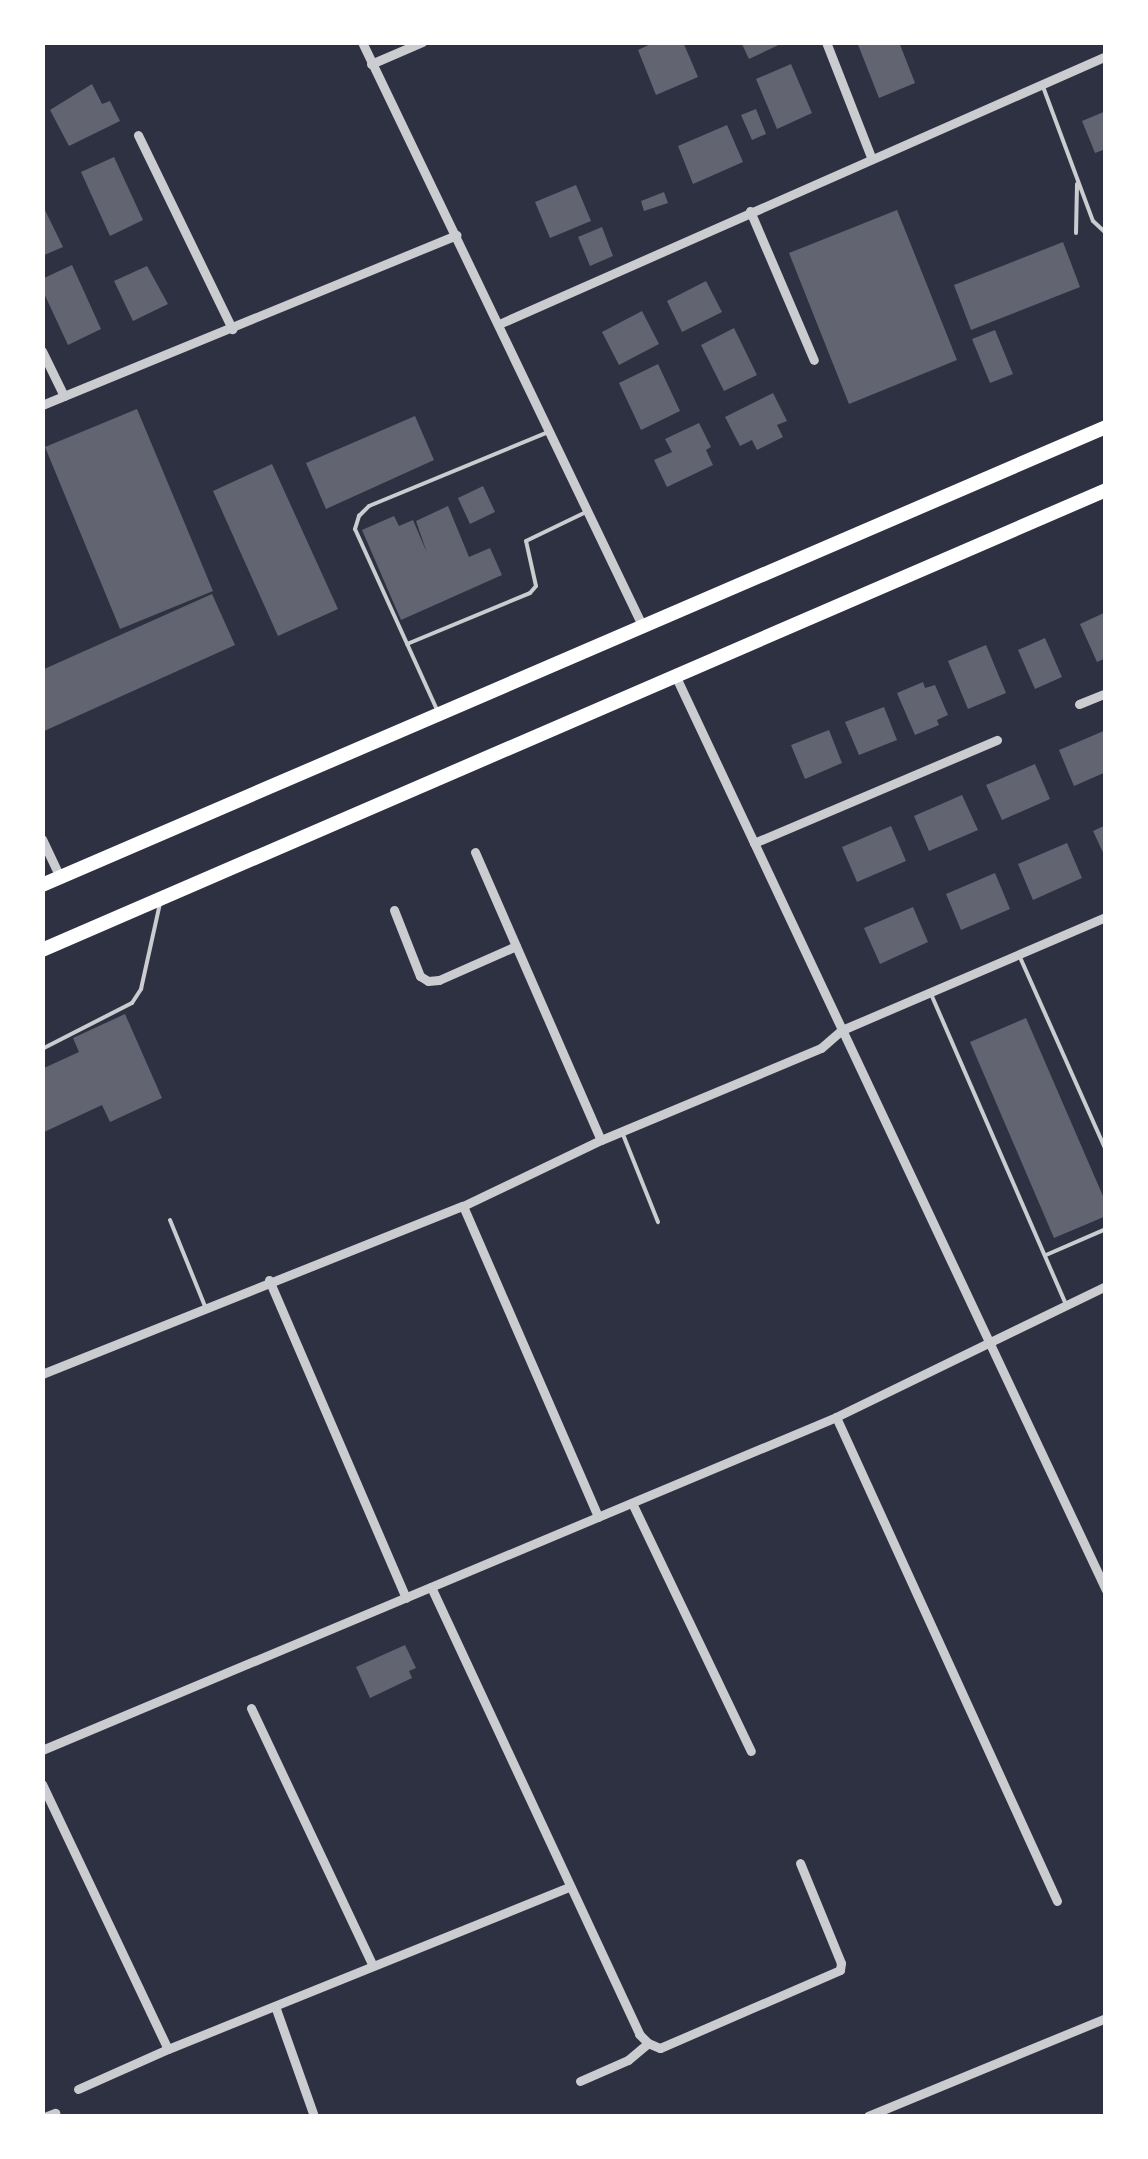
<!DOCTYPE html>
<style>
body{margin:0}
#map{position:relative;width:1148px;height:2159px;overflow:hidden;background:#2d3142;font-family:"Open Sans",sans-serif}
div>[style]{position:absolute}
.building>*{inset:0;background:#626471}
.service>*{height:4px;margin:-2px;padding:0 2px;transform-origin:2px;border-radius:2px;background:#caccd0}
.minor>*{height:9px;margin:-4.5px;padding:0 4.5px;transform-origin:4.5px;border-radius:4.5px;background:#caccd0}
.trunk>*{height:14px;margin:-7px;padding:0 7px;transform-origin:7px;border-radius:7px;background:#fff}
span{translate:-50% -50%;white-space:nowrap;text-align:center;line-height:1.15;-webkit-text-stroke:8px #fff;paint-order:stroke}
.frame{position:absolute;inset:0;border:45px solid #fff;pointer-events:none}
</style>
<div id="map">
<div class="building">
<i style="clip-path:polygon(655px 42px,683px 42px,698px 77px,656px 95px,638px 50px)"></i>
<i style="clip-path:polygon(741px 42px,785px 42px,749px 59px)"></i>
<i style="clip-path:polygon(857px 42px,899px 42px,915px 83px,879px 98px)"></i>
<i style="clip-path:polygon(791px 64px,812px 113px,777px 129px,756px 79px)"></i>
<i style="clip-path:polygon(92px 84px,102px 104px,110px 101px,120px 121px,69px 146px,50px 110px)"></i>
<i style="clip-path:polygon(756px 109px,766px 134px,752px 140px,741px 115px)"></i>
<i style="clip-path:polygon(1106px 111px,1106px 149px,1095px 153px,1082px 121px)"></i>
<i style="clip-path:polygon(727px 125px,743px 162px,693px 184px,678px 146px)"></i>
<i style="clip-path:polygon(114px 157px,143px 220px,110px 236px,81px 172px)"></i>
<i style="clip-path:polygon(576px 185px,591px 221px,550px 238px,535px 202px)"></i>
<i style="clip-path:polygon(664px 192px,668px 203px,644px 211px,641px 201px)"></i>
<i style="clip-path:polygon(42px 204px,63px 247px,42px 256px)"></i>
<i style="clip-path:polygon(897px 210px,957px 360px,849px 404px,789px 253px)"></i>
<i style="clip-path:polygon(602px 227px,613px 256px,590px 266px,578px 237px)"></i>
<i style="clip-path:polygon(1063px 242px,1080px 287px,971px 330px,954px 285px)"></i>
<i style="clip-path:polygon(72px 265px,101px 329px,68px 345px,42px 289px,42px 279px)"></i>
<i style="clip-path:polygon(147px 266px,168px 304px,133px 321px,114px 281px)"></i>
<i style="clip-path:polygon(706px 281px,722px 312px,682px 332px,667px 301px)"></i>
<i style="clip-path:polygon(642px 311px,659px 344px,619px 365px,602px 332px)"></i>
<i style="clip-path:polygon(734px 328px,757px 375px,724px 391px,701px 345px)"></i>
<i style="clip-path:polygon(995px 330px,1013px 374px,990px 383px,972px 339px)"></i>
<i style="clip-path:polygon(658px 364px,680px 411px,641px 430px,619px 383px)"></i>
<i style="clip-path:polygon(773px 393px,787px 421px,777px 425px,783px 437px,757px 450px,752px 440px,740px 446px,725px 417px)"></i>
<i style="clip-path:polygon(137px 409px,213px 591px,120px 629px,45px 447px)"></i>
<i style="clip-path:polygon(415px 416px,434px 460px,326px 509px,306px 463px)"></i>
<i style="clip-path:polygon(699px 423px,711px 447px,706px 450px,713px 465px,667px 487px,654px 460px,672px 452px,665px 439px)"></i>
<i style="clip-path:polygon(272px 464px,338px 609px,278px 636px,213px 491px)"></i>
<i style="clip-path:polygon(483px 486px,495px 512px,470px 524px,458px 498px)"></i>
<i style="clip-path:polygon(448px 506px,469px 557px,490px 548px,502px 575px,401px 620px,362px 530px,394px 516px,399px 526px,413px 520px,427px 553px,416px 521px)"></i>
<i style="clip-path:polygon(212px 594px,235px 645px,42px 732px,42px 670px)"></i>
<i style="clip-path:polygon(1106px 612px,1106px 658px,1097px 662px,1080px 624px)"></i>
<i style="clip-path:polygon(1045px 638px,1062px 677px,1035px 689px,1018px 650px)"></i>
<i style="clip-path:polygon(986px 645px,1006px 693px,968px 709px,948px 661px)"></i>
<i style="clip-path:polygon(923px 682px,925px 688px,935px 685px,948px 715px,937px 720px,939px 725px,915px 735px,897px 693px)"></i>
<i style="clip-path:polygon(884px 707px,897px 740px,859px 755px,845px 722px)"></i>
<i style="clip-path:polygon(829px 730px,842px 763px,805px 779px,791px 745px)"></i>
<i style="clip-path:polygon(1106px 730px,1106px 772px,1074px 786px,1059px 750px)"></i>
<i style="clip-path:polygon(1035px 764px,1050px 799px,1002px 820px,986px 785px)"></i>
<i style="clip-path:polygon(962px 795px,978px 830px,929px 851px,914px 816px)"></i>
<i style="clip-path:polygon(1106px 825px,1106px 859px,1093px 831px)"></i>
<i style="clip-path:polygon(891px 826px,906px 861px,857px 882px,842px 847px)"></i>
<i style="clip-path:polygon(1067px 843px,1082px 878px,1033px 900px,1018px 864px)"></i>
<i style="clip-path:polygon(995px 873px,1010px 909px,961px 930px,946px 894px)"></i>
<i style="clip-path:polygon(913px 907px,928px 942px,880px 964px,864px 928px)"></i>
<i style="clip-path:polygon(125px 1014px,162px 1098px,110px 1122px,102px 1105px,42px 1133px,44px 1068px,79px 1052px,73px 1038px)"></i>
<i style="clip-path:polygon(1026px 1018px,1106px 1203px,1106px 1216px,1054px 1238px,970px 1042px)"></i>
<i style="clip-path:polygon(405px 1645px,416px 1668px,409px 1671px,412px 1678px,370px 1698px,356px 1667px)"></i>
</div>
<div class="service">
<i style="left:1042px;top:84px;width:146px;rotate:69.6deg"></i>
<i style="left:1093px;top:221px;width:18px;rotate:43deg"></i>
<i style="left:1076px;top:233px;width:49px;rotate:-88.8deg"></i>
<i style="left:407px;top:644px;width:133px;rotate:-22.5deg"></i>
<i style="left:530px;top:593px;width:9px;rotate:-49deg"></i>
<i style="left:536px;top:586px;width:46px;rotate:-102.5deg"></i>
<i style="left:526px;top:541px;width:69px;rotate:-25.8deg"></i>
<i style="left:438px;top:712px;width:201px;rotate:-114.4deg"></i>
<i style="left:355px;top:529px;width:14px;rotate:-73deg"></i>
<i style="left:359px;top:516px;width:14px;rotate:-45deg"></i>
<i style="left:369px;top:506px;width:191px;rotate:-22.4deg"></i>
<i style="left:1019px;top:955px;width:214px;rotate:66deg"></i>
<i style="left:931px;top:994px;width:336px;rotate:66.5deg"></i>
<i style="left:42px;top:1049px;width:101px;rotate:-27.1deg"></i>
<i style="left:132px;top:1003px;width:17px;rotate:-57deg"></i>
<i style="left:141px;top:989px;width:88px;rotate:-77.5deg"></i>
<i style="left:622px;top:1132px;width:97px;rotate:68.2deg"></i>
<i style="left:170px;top:1220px;width:93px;rotate:67.9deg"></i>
<i style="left:1046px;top:1255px;width:65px;rotate:-23.4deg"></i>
</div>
<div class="minor">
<i style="left:362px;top:42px;width:647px;rotate:64.35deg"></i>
<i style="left:826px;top:42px;width:123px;rotate:68.6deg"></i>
<i style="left:371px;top:64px;width:56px;rotate:-23.3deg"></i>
<i style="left:138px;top:135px;width:216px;rotate:64.1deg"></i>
<i style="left:750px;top:211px;width:162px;rotate:66.8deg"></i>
<i style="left:499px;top:324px;width:664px;rotate:-23.82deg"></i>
<i style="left:42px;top:351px;width:50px;rotate:63.9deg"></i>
<i style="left:42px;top:405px;width:448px;rotate:-22.3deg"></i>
<i style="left:675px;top:675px;width:1011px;rotate:64.78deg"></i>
<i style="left:1079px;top:704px;width:29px;rotate:-22deg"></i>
<i style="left:42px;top:839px;width:42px;rotate:64.7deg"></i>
<i style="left:754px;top:843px;width:264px;rotate:-23deg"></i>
<i style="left:475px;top:852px;width:314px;rotate:66.4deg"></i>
<i style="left:394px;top:910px;width:71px;rotate:68.5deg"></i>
<i style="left:420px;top:976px;width:9px;rotate:32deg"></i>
<i style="left:428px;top:981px;width:11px;rotate:-5deg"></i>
<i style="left:439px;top:980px;width:84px;rotate:-23.8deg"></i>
<i style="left:463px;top:1206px;width:339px;rotate:66.5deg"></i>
<i style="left:269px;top:1280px;width:346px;rotate:66.7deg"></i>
<i style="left:42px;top:1374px;width:453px;rotate:-21.8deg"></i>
<i style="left:463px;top:1206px;width:153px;rotate:-25.6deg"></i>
<i style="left:601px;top:1140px;width:238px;rotate:-22.7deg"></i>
<i style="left:821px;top:1048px;width:28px;rotate:-41deg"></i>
<i style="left:842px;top:1030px;width:287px;rotate:-23.2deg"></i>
<i style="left:836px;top:1417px;width:532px;rotate:65.46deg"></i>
<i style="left:632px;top:1503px;width:275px;rotate:64.4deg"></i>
<i style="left:431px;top:1587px;width:493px;rotate:65deg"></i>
<i style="left:639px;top:2034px;width:13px;rotate:45deg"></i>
<i style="left:648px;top:2043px;width:13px;rotate:23deg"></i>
<i style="left:660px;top:2048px;width:196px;rotate:-23.4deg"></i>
<i style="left:840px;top:1970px;width:7px;rotate:-82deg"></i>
<i style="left:841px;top:1963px;width:108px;rotate:-112.3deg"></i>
<i style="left:251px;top:1708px;width:285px;rotate:64.7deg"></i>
<i style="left:42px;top:1750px;width:861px;rotate:-22.75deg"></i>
<i style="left:836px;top:1417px;width:300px;rotate:-25.9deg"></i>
<i style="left:42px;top:1784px;width:293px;rotate:64.6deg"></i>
<i style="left:168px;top:2049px;width:432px;rotate:-22deg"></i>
<i style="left:275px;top:2006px;width:117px;rotate:70.5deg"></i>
<i style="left:580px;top:2081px;width:52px;rotate:-23.6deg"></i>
<i style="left:628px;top:2060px;width:26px;rotate:-40deg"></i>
<i style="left:78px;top:2089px;width:98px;rotate:-24deg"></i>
<i style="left:47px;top:2116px;width:9px;rotate:-21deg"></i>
<i style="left:868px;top:2116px;width:257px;rotate:-22.4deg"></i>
</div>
<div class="trunk">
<i style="left:42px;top:885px;width:1158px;rotate:-23.29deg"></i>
<i style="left:42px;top:950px;width:1159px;rotate:-23.38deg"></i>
</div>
<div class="frame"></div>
</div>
